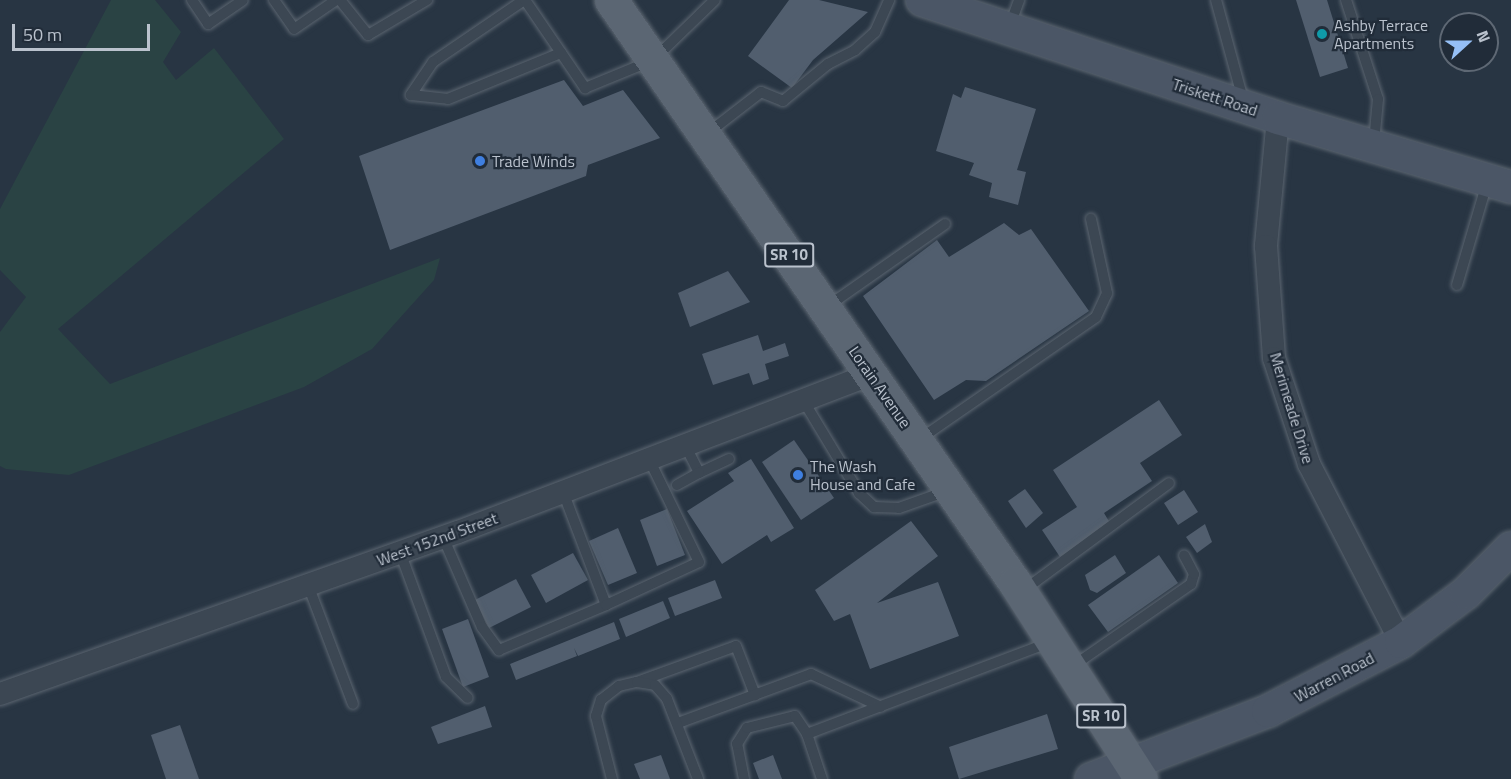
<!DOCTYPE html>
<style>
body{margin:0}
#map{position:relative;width:1511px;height:779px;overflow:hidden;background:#283543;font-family:"Titillium Web",sans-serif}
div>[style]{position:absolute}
.green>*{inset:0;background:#2a4344}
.building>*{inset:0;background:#515e6e}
.roads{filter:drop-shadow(0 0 2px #5b6570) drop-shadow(0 0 2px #5b6570)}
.lane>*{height:10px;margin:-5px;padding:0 5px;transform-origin:5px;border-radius:5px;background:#3c4753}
.street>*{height:22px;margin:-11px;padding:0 11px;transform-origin:11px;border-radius:11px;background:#3c4753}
.secondary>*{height:32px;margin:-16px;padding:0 16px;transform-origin:16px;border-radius:16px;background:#4b5666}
.primary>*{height:33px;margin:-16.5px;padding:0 16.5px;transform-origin:16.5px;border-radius:16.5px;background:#5b6673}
.dots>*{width:16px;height:16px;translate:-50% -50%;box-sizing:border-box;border:3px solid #212c39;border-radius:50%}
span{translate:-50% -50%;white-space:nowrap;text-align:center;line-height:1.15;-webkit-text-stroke:4.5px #212c39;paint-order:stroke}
.shield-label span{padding:2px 4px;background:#212c39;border:2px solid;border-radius:4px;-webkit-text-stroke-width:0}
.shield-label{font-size:15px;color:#bac2cd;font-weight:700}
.poi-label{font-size:16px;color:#bac2cd}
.left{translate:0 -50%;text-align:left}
.street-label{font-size:16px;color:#bac2cd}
.north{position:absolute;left:1439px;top:12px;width:60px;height:60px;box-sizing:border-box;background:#212c39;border:2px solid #5e6874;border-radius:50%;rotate:69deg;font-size:16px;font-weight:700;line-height:24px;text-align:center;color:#bac2cd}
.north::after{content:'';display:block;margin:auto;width:21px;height:27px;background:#95bff6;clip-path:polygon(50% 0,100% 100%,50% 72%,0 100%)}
.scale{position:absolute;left:12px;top:24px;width:138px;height:27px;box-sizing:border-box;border:3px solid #bac2cd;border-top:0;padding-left:8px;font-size:18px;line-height:21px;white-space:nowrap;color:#bac2cd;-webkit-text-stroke:4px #212c39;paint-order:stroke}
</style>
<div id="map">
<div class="green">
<i style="clip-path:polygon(111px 0,155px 0,181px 32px,163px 62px,176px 80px,214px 48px,284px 139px,58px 329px,110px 384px,440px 258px,434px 280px,372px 349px,304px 387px,69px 475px,6px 469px,0 466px,0 332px,26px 297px,0 270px,0 209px)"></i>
</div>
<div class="building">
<i style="clip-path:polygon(789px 0,819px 0,868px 12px,813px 60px,792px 88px,748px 56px)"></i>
<i style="clip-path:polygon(1296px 0,1327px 0,1348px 68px,1320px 77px)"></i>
<i style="clip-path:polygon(564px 80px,583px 106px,623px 90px,660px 138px,588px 165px,586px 176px,390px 250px,359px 156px)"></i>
<i style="clip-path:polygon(965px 87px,1036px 109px,1017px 170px,1026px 172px,1018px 205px,989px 197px,992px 183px,969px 175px,974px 163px,936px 151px,953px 94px,961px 98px)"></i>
<i style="clip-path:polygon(1004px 223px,1019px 235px,1031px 229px,1089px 311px,986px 381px,966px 380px,934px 400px,863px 296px,937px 240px,949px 257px)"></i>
<i style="clip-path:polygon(728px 271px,750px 302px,690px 327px,678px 293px)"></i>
<i style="clip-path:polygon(758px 335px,763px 351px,785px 343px,789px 356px,765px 364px,769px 379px,753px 385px,749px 373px,713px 385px,702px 354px)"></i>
<i style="clip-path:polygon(1159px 400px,1182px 435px,1140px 463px,1152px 481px,1104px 513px,1110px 523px,1060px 557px,1042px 530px,1077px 507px,1053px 470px)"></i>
<i style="clip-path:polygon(794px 440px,834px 498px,801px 520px,762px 462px)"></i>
<i style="clip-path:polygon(751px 459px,794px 528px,771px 542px,767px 535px,722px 564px,687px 511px,734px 481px,728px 473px)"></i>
<i style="clip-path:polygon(1025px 489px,1043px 513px,1026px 528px,1008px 501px)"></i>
<i style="clip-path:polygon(1184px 490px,1198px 512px,1178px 525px,1164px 503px)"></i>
<i style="clip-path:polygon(667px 509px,685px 555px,657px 566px,640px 520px)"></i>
<i style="clip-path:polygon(911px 521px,938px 556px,877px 603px,938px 582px,959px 636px,870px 669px,850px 614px,834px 621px,815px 590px)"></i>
<i style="clip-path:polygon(1205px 524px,1212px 542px,1197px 553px,1186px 537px)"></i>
<i style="clip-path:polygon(618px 528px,637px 573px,608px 585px,589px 541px)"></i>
<i style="clip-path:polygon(573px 553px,588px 580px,546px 603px,531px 575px)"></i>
<i style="clip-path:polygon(1115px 555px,1126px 573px,1097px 593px,1090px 590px,1085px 575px)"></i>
<i style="clip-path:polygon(1159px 555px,1178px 583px,1108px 632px,1088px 605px)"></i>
<i style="clip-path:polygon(516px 579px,531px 607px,489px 628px,475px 600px)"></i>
<i style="clip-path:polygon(715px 580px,722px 598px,675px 616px,668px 598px)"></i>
<i style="clip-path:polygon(663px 601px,670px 618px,626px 637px,619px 619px)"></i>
<i style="clip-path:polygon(468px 619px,489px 677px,463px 687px,442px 629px)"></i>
<i style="clip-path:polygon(614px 622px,620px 639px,578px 656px,574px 648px,577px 656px,516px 680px,510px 664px)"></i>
<i style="clip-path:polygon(485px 706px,492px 727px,438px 744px,431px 727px)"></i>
<i style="clip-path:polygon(1047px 714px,1058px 749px,959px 779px,949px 747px)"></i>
<i style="clip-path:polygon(180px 725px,199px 779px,166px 779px,151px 735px)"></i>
<i style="clip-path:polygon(661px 755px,670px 779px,640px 779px,634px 764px)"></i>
<i style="clip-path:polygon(773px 755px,782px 779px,759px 779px,753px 763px)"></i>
</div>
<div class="roads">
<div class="lane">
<i style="left:192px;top:0;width:29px;rotate:56deg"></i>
<i style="left:208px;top:24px;width:42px;rotate:-34.4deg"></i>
<i style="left:274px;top:0;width:35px;rotate:55deg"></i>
<i style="left:294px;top:29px;width:51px;rotate:-34.6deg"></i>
<i style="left:340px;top:0;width:45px;rotate:51.3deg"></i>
<i style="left:368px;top:35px;width:69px;rotate:-30.7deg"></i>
<i style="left:524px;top:0;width:110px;rotate:145.7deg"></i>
<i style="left:433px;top:62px;width:40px;rotate:124deg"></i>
<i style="left:411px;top:95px;width:37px;rotate:6deg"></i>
<i style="left:448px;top:99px;width:122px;rotate:-22.2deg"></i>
<i style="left:525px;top:0;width:107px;rotate:55.7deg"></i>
<i style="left:585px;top:88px;width:74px;rotate:-22.4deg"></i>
<i style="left:653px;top:60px;width:86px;rotate:-44.1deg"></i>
<i style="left:1216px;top:0;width:107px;rotate:74.8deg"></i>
<i style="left:1346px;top:0;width:104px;rotate:72.1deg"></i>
<i style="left:1378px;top:99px;width:44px;rotate:95.2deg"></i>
<i style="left:1010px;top:25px;width:27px;rotate:-70deg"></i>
<i style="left:708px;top:133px;width:67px;rotate:-37.7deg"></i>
<i style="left:761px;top:92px;width:24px;rotate:22deg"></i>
<i style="left:783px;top:101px;width:58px;rotate:-39.4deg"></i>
<i style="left:828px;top:64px;width:30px;rotate:-27deg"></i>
<i style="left:855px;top:50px;width:27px;rotate:-42deg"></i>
<i style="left:875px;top:32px;width:35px;rotate:-66deg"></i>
<i style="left:1457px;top:285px;width:106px;rotate:-73.6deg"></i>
<i style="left:828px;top:306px;width:143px;rotate:-35deg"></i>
<i style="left:803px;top:400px;width:109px;rotate:58.9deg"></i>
<i style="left:859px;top:493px;width:21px;rotate:43deg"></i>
<i style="left:874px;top:507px;width:25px;rotate:2deg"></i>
<i style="left:899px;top:508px;width:51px;rotate:-19.5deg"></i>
<i style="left:920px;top:439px;width:214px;rotate:-34.7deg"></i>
<i style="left:1096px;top:317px;width:26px;rotate:-65deg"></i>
<i style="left:1107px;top:293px;width:76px;rotate:-102.2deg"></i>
<i style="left:685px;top:445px;width:31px;rotate:63deg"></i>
<i style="left:699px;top:473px;width:33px;rotate:-25deg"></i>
<i style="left:677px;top:485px;width:25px;rotate:-29deg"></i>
<i style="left:443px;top:537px;width:98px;rotate:66.6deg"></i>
<i style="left:482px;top:627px;width:29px;rotate:54deg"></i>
<i style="left:499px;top:650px;width:116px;rotate:-22.8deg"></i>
<i style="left:606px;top:605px;width:121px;rotate:-110.8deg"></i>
<i style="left:400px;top:552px;width:133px;rotate:69.8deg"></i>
<i style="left:446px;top:677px;width:30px;rotate:44deg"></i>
<i style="left:308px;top:585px;width:127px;rotate:69.3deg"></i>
<i style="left:1024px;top:590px;width:180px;rotate:-36.4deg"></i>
<i style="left:606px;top:605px;width:102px;rotate:-24.8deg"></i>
<i style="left:699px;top:562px;width:114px;rotate:-115.9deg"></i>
<i style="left:1073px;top:666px;width:144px;rotate:-34.8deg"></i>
<i style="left:1191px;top:584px;width:10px;rotate:-73deg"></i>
<i style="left:1194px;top:574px;width:21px;rotate:-118deg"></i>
<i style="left:637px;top:682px;width:105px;rotate:-20deg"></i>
<i style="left:736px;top:646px;width:53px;rotate:68.8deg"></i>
<i style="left:678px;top:723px;width:142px;rotate:-20.2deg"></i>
<i style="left:811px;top:674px;width:77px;rotate:25.2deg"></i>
<i style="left:612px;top:779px;width:65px;rotate:-104.3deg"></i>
<i style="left:596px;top:716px;width:17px;rotate:-73deg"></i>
<i style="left:601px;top:700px;width:23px;rotate:-38deg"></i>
<i style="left:619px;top:686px;width:18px;rotate:-13deg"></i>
<i style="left:637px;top:682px;width:18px;rotate:9deg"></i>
<i style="left:655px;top:685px;width:18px;rotate:49deg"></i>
<i style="left:667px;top:699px;width:86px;rotate:68.8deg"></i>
<i style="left:744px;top:779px;width:36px;rotate:-101deg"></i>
<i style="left:737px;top:744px;width:19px;rotate:-58deg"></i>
<i style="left:747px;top:728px;width:49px;rotate:-14deg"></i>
<i style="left:795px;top:716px;width:22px;rotate:56deg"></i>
<i style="left:822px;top:779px;width:47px;rotate:-108.4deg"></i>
<i style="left:807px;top:734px;width:260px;rotate:-20.7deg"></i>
</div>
<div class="street">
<i style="left:1278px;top:118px;width:129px;rotate:95.4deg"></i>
<i style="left:1266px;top:246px;width:112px;rotate:85.9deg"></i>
<i style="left:1274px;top:358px;width:112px;rotate:71.7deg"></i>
<i style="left:1309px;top:464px;width:200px;rotate:62.7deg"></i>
<i style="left:0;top:694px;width:486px;rotate:-19.5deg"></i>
<i style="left:458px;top:532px;width:442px;rotate:-20.9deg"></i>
</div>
<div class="secondary">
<i style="left:922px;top:0;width:375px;rotate:18.3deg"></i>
<i style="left:1278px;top:118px;width:243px;rotate:16.5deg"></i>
<i style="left:1091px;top:779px;width:190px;rotate:-21deg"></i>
<i style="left:1268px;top:711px;width:150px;rotate:-27.4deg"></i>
<i style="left:1401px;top:642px;width:81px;rotate:-37deg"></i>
<i style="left:1466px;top:593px;width:64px;rotate:-45deg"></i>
</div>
<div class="primary">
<i style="left:611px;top:0;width:709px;rotate:55.28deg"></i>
<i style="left:1015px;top:583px;width:233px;rotate:57.3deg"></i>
</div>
</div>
<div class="dots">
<i style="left:1322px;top:34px;background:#0f9aa8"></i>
<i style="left:480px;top:161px;background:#3f7fe0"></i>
<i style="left:798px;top:475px;background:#3f7fe0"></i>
</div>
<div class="shield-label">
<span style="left:789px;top:255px">SR 10</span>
<span style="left:1101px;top:716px">SR 10</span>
</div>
<div class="poi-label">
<span class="left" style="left:1334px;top:34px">Ashby Terrace<br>Apartments</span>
<span class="left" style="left:492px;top:161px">Trade Winds</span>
<span class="left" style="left:810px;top:475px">The Wash<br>House and Cafe</span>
</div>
<div class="street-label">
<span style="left:1215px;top:97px;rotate:18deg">Triskett Road</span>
<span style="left:880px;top:387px;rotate:55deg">Lorain Avenue</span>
<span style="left:1292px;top:408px;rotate:73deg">Merimeade Drive</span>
<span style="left:437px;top:539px;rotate:-20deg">West 152nd Street</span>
<span style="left:1334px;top:677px;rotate:-28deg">Warren Road</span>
</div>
<div class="north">N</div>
<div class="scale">50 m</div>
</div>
